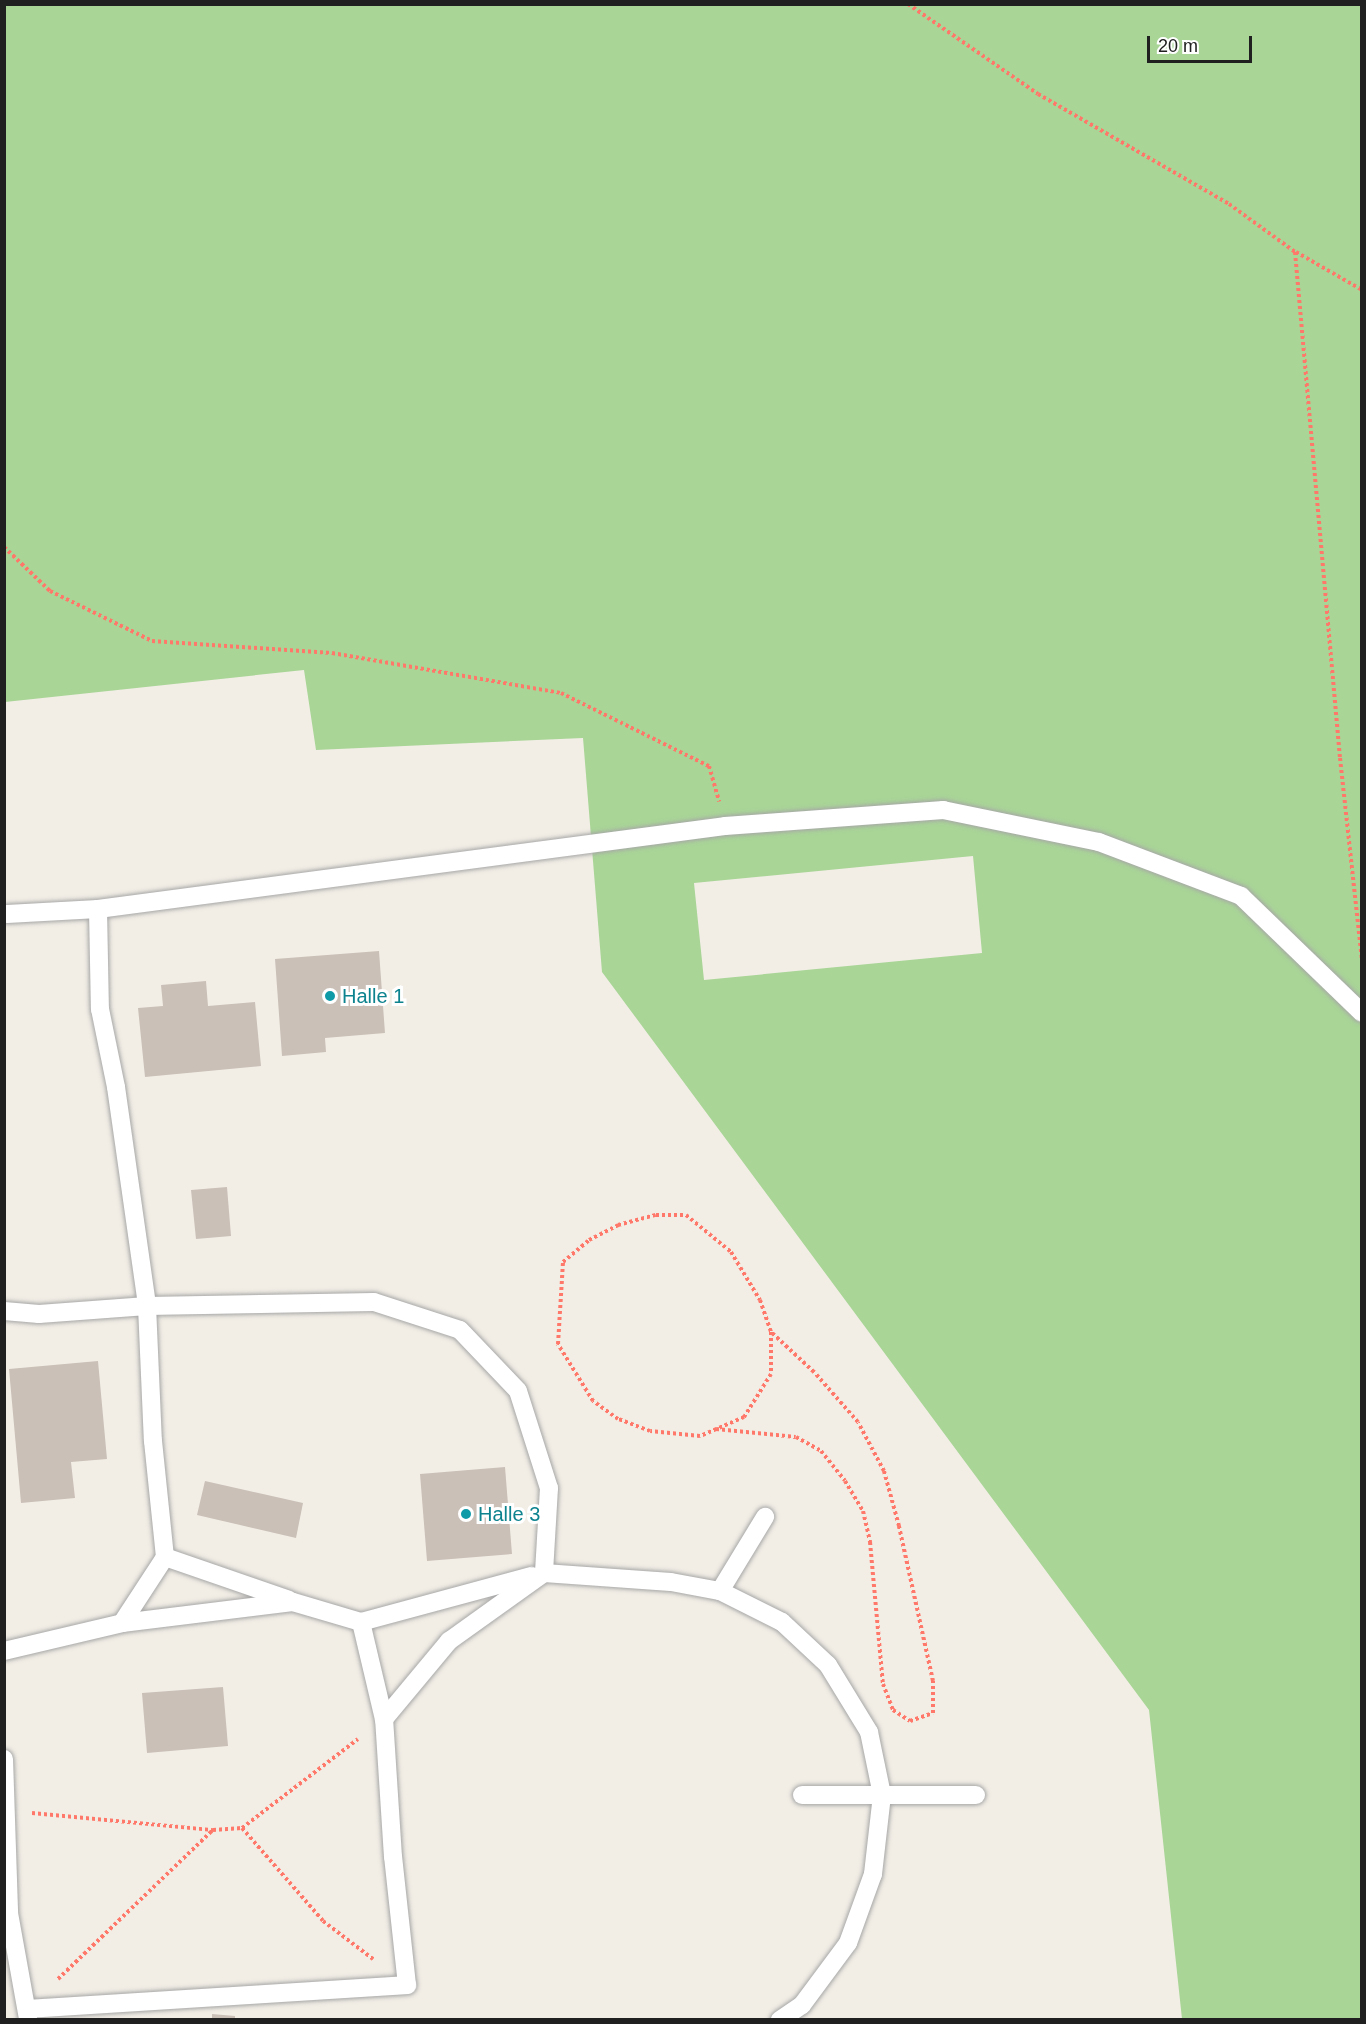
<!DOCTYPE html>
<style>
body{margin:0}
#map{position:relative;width:1366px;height:2024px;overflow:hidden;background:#f2eee6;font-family:Arial,sans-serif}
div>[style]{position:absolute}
.forest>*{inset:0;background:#a9d597}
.building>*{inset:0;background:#cac0b8}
.path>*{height:4px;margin-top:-2px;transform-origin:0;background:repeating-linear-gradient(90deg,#ff7869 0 3px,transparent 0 6px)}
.roads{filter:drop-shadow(0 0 2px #a7a7a7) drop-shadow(0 0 2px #a7a7a7)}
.service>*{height:18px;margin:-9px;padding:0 9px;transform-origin:9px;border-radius:9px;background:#fff}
.dots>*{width:16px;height:16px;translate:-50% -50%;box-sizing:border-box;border:3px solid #fff;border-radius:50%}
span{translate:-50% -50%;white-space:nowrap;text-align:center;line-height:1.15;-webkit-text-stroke:6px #fff;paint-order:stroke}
.culture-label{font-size:20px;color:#0d838f}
.left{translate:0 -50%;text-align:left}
.frame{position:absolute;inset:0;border:6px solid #202020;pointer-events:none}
.scale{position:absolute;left:1147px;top:36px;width:105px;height:27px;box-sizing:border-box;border:3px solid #202020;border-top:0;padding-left:8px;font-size:18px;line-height:21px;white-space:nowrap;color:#202020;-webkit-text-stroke:4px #fff;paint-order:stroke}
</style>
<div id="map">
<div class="forest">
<i style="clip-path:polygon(evenodd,4px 5px,1361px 5px,1361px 2019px,1182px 2019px,1149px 1710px,602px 972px,583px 738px,316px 750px,304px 670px,5px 702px,4px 5px,973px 856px,982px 953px,704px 980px,694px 883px,973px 856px)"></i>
</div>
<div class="building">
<i style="clip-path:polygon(379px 951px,385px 1033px,325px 1038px,326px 1052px,282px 1056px,275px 959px)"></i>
<i style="clip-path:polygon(206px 981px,208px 1006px,255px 1002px,261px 1066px,145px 1077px,138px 1008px,163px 1006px,161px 985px)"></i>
<i style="clip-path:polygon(227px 1187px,231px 1236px,196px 1239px,191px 1190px)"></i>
<i style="clip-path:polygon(98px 1361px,107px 1459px,71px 1462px,75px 1498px,21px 1503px,9px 1369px)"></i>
<i style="clip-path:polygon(505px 1467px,512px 1554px,427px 1561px,420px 1474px)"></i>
<i style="clip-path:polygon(205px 1481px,303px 1503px,296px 1538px,197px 1515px)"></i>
<i style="clip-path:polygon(223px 1687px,228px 1746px,147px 1753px,142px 1693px)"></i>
<i style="clip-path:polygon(212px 2014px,235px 2016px,235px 2020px,212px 2020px)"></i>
</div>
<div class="path">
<i style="left:908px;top:4px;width:158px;rotate:34.7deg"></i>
<i style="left:1038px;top:94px;width:220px;rotate:29.9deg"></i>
<i style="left:1229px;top:204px;width:82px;rotate:36deg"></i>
<i style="left:1295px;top:252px;width:508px;rotate:84.92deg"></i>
<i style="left:1340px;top:758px;width:203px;rotate:83.8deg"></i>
<i style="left:1296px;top:252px;width:76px;rotate:29.9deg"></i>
<i style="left:4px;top:547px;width:64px;rotate:43.7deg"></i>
<i style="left:50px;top:591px;width:114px;rotate:26.1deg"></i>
<i style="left:152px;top:641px;width:180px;rotate:3.8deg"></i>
<i style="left:332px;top:653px;width:232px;rotate:9.9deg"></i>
<i style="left:561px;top:693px;width:165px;rotate:26.3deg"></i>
<i style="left:709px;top:766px;width:37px;rotate:74deg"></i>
<i style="left:716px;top:1429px;width:80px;rotate:5.7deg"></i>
<i style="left:796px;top:1437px;width:29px;rotate:29deg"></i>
<i style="left:821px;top:1451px;width:38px;rotate:51deg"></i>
<i style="left:845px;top:1481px;width:35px;rotate:59deg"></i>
<i style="left:863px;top:1511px;width:32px;rotate:77deg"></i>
<i style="left:870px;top:1542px;width:143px;rotate:84.8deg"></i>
<i style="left:883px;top:1684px;width:28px;rotate:69deg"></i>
<i style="left:893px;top:1710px;width:20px;rotate:33deg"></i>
<i style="left:910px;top:1721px;width:24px;rotate:-19deg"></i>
<i style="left:933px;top:1713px;width:32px;rotate:-90deg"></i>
<i style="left:933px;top:1681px;width:159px;rotate:-102.4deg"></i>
<i style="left:899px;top:1526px;width:57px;rotate:-105.3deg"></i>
<i style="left:884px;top:1471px;width:55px;rotate:-118deg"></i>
<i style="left:858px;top:1422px;width:67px;rotate:-131.3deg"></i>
<i style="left:814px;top:1372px;width:59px;rotate:-137.1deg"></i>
<i style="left:771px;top:1332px;width:42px;rotate:90deg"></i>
<i style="left:771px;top:1374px;width:51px;rotate:122.1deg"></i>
<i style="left:744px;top:1417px;width:48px;rotate:156.6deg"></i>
<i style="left:700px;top:1436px;width:50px;rotate:-174.3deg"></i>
<i style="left:650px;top:1431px;width:34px;rotate:-159deg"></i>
<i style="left:618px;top:1419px;width:31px;rotate:-144deg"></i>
<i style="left:593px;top:1401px;width:67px;rotate:-121.6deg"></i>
<i style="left:558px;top:1344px;width:82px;rotate:-86.5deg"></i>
<i style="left:563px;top:1262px;width:34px;rotate:-40deg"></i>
<i style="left:589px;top:1240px;width:33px;rotate:-27deg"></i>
<i style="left:618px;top:1225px;width:39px;rotate:-15deg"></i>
<i style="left:656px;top:1215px;width:30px"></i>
<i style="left:686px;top:1215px;width:58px;rotate:39.4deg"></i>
<i style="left:731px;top:1252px;width:56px;rotate:58.9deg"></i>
<i style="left:760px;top:1300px;width:34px;rotate:71deg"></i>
<i style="left:32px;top:1813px;width:182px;rotate:5.4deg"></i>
<i style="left:242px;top:1828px;width:146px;rotate:-37.5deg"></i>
<i style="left:58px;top:1979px;width:215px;rotate:-43.9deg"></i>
<i style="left:213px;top:1830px;width:29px;rotate:-4deg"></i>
<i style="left:242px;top:1828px;width:123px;rotate:48.9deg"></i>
<i style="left:323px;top:1921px;width:63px;rotate:37.2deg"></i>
</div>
<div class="roads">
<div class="service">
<i style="left:98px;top:909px;width:100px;rotate:88.9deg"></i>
<i style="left:100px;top:1009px;width:80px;rotate:78.4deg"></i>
<i style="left:116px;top:1087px;width:221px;rotate:81.9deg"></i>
<i style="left:147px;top:1306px;width:227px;rotate:-1deg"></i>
<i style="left:374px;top:1302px;width:90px;rotate:18deg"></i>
<i style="left:460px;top:1330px;width:84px;rotate:46.4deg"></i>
<i style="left:518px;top:1391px;width:102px;rotate:72.3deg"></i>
<i style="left:549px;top:1488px;width:85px;rotate:93.4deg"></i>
<i style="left:544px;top:1573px;width:127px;rotate:4.1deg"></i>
<i style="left:671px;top:1582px;width:50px;rotate:10.4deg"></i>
<i style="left:720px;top:1591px;width:69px;rotate:26.6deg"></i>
<i style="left:782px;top:1622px;width:63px;rotate:43.1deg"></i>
<i style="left:828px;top:1665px;width:79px;rotate:58.5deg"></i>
<i style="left:869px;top:1732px;width:64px;rotate:78.3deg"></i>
<i style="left:882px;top:1795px;width:80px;rotate:96.5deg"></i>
<i style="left:873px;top:1874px;width:73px;rotate:109.9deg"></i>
<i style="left:848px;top:1943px;width:77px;rotate:126.6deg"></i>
<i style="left:802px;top:2005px;width:27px;rotate:146deg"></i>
<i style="left:7px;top:914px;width:91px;rotate:-3.1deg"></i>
<i style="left:98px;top:909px;width:632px;rotate:-7.54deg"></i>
<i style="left:725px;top:826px;width:219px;rotate:-4.2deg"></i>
<i style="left:943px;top:810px;width:159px;rotate:11.6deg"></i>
<i style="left:1099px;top:842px;width:152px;rotate:20.8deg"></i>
<i style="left:1241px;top:896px;width:168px;rotate:44deg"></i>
<i style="left:4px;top:1311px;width:35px;rotate:5deg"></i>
<i style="left:39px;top:1314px;width:108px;rotate:-4.2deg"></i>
<i style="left:147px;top:1306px;width:135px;rotate:87.5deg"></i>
<i style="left:153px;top:1441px;width:117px;rotate:84.1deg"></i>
<i style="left:165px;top:1557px;width:131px;rotate:19.1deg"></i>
<i style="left:720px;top:1591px;width:87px;rotate:-58.7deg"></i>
<i style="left:361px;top:1622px;width:100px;rotate:76.7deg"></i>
<i style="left:122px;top:1623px;width:79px;rotate:-56.9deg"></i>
<i style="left:4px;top:1651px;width:121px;rotate:-13.3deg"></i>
<i style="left:122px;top:1623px;width:172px;rotate:-7deg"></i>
<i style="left:293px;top:1602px;width:71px;rotate:16.4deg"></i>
<i style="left:361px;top:1622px;width:177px;rotate:-15.1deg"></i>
<i style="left:4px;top:1759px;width:154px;rotate:88.1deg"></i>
<i style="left:9px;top:1913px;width:108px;rotate:79.8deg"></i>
<i style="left:802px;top:1795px;width:174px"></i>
<i style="left:28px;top:2009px;width:380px;rotate:-3.6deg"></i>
<i style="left:407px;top:1985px;width:129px;rotate:-96.2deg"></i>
<i style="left:393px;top:1857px;width:138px;rotate:-93.7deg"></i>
<i style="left:384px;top:1719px;width:102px;rotate:-50.2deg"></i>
<i style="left:449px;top:1641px;width:117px;rotate:-35.6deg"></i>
</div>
</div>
<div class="dots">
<i style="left:330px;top:996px;background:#0f9aa8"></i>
<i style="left:466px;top:1514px;background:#0f9aa8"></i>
</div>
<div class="culture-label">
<span class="left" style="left:342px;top:996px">Halle 1</span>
<span class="left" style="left:478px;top:1514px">Halle 3</span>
</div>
<div class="frame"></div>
<div class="scale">20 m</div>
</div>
